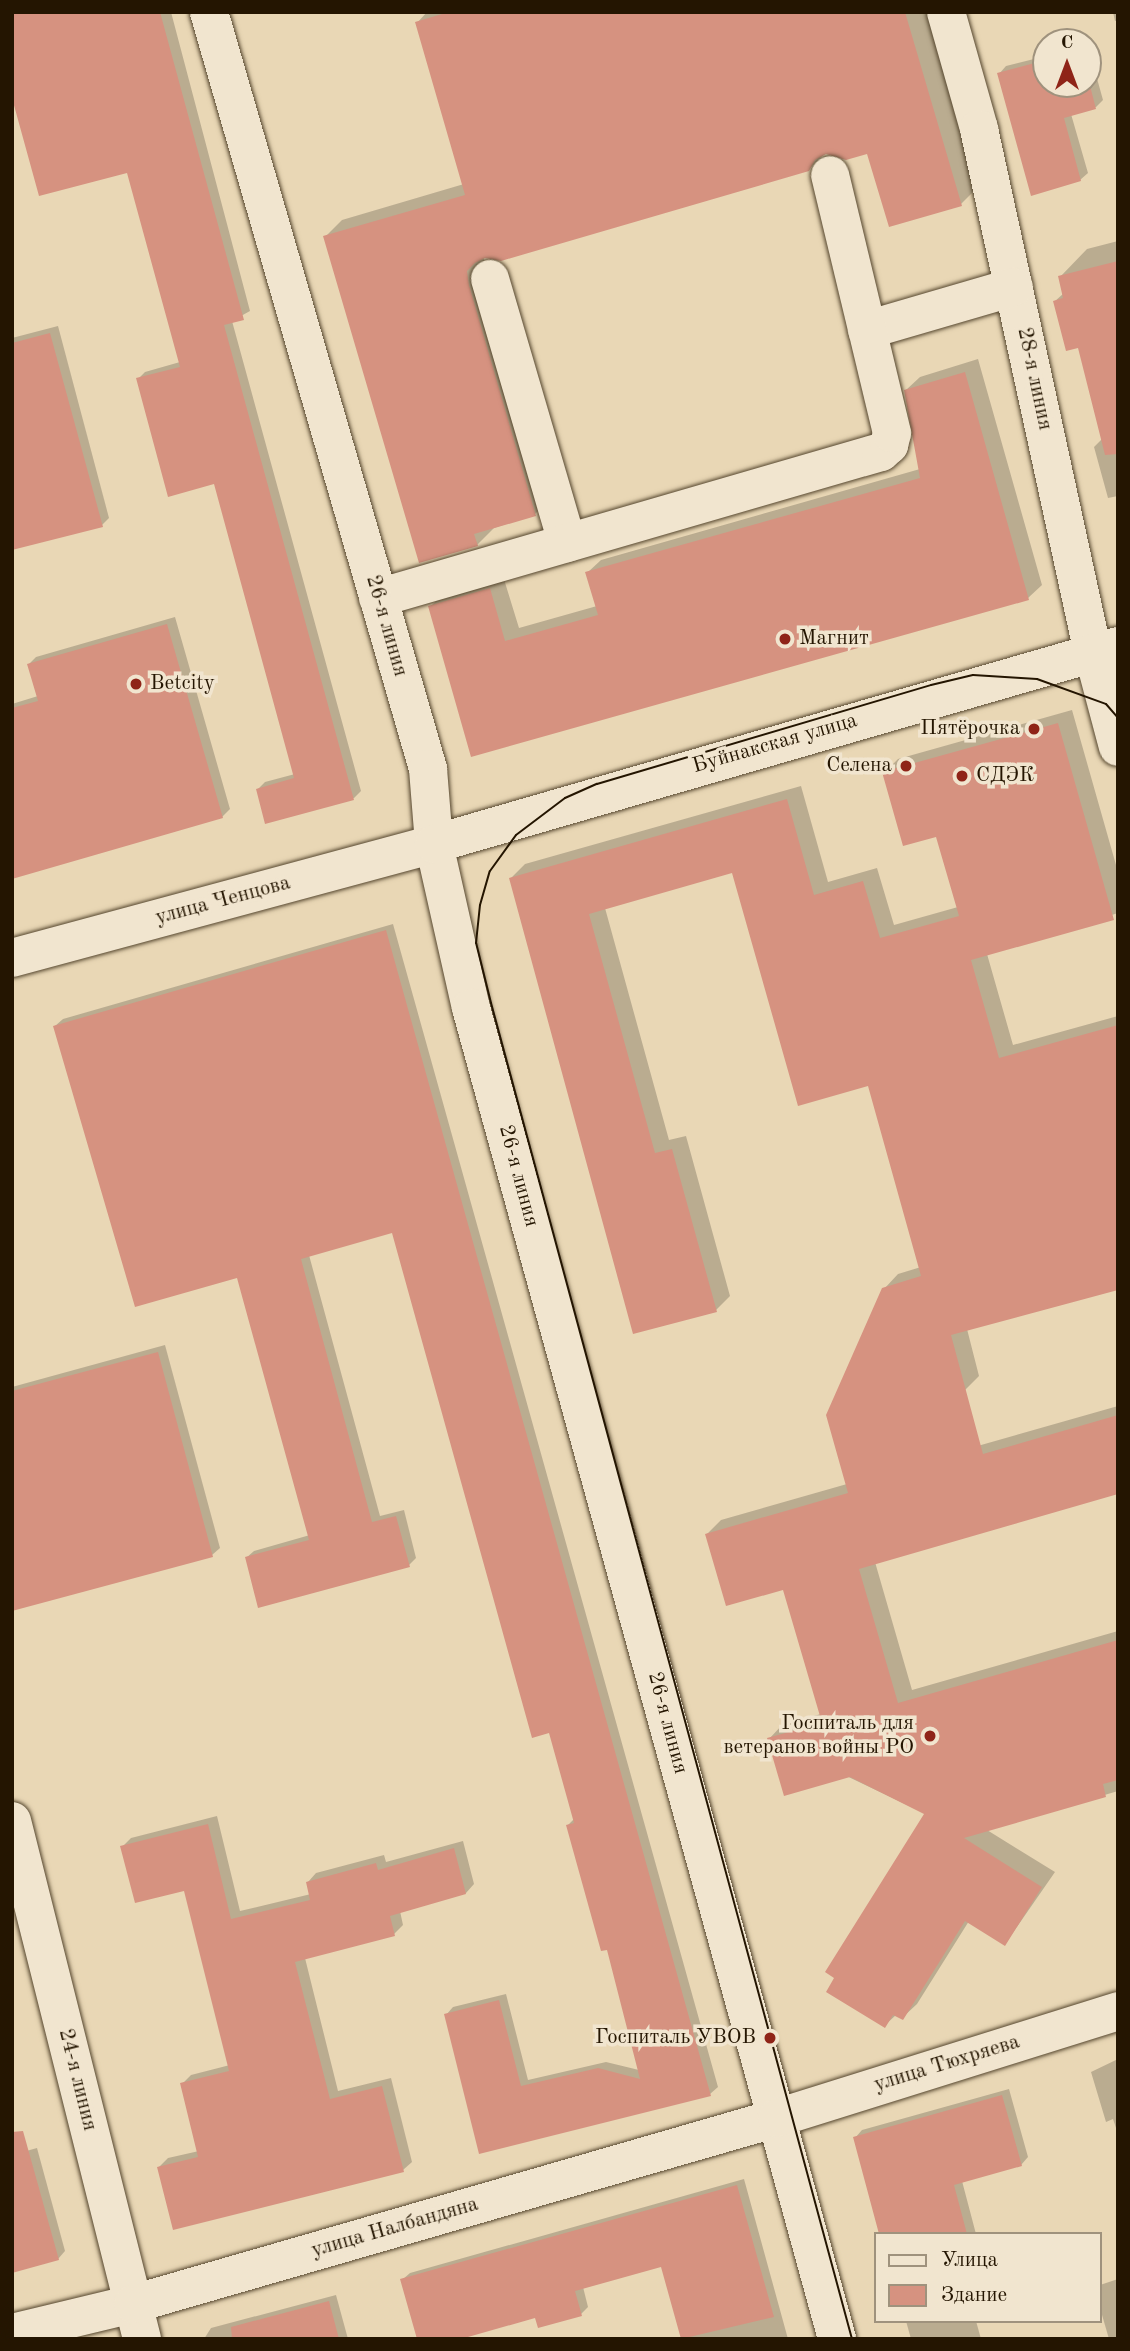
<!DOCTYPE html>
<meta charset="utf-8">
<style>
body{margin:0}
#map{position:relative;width:1130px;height:2351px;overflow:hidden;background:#e9d7b5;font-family:"Old Standard TT",serif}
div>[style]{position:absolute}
.shadow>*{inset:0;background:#0003}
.building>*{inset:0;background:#d69280}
.roads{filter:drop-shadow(0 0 2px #55462e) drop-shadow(0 0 2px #55462e)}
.minor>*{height:38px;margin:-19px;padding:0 19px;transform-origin:19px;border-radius:19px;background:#f1e5cf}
.tram>*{height:2px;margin:-1px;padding:0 1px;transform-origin:1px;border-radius:1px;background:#241501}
.dots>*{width:19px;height:19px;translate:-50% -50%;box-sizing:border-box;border:4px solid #f1e5cf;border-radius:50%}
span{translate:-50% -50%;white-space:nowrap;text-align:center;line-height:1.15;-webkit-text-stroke:7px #f1e5cf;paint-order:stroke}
.street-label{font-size:21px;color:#241501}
.poi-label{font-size:21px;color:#241501}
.left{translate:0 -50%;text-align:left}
.right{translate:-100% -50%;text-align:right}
.frame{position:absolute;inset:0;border:14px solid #241501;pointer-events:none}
.legend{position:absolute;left:874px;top:2232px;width:228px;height:91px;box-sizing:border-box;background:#f1e5cf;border:2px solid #9f927d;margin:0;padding:9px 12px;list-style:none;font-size:21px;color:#241501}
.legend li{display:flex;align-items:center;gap:14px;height:35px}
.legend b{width:35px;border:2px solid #9f927d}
.north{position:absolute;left:1032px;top:28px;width:70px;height:70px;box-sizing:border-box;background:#f1e5cf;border:2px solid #9f927d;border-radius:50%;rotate:0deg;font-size:19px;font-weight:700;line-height:28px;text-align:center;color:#241501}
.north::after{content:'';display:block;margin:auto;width:24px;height:32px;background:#8f2418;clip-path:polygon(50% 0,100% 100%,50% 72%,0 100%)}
</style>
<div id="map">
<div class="shadow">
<i style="clip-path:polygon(12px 12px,171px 12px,250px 311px,232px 321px,361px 791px,354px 798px,266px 822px,258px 789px,265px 782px,295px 774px,215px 482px,138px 379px,145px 372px,180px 362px,128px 171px)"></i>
<i style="clip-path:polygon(427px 12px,927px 12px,978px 187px,961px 204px,869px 152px,826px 152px,808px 170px,483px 256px,552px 497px,535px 514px,494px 528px,477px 545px,325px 237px,342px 220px,464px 184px,417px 23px)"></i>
<i style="clip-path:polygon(1113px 12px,1118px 12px,1118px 20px,1115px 21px)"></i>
<i style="clip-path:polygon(1088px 46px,1103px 100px,1096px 107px,1071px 114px,1088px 173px,1080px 180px,999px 74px,1006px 66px,1046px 56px,1046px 84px,1088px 84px)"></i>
<i style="clip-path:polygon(1118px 241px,1118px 496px,1108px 498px,1094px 447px,1103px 438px,1079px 346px,1054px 302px,1064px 293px,1060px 277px,1087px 249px)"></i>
<i style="clip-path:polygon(58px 326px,109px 518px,102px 525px,12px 549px,12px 338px)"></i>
<i style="clip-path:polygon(978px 359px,1042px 585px,1028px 598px,473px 755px,430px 607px,444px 593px,503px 576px,519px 628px,597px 606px,587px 573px,601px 560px,920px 469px,906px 390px,920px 377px)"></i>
<i style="clip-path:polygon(175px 617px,230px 809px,222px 817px,12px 877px,12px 704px,38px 696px,29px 664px,36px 657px)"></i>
<i style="clip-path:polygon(1072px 710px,1118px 872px,1118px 913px,987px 954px,1013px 1045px,1118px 1016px,1118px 1288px,967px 1329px,979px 1376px,965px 1390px,960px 1451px,1118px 1406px,1118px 1492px,875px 1562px,912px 1690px,1118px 1631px,1118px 1791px,987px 1830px,1055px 1872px,1005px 1944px,969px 1921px,917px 2004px,902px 2018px,896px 2015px,884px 2026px,926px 1814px,769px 1739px,783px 1724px,821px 1714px,784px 1588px,707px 1534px,721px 1520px,847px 1484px,884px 1289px,898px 1274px,921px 1267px,870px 1084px,733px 871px,605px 908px,669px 1140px,686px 1136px,730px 1296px,716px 1310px,511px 878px,525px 864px,801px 786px,828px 882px,877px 868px,894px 925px,958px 907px,937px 835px,884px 773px,898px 759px)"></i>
<i style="clip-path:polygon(393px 924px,718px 2087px,710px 2094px,480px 2152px,446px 2015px,453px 2007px,506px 1994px,528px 2080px,606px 2062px,639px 2070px,608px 1948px,568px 1825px,575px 1818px,550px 1731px,393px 1231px,309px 1255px,380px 1516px,404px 1510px,416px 1558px,409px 1565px,246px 1558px,254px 1551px,310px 1535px,239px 1275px,55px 1026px,63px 1019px)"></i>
<i style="clip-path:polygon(165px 1345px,220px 1548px,212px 1555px,12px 1609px,12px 1387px)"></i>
<i style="clip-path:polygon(217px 1816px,240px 1911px,311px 1894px,308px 1882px,316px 1873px,384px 1855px,386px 1862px,463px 1841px,474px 1884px,466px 1893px,400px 1911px,403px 1925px,394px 1934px,305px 1958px,338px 2091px,391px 2078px,412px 2162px,403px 2170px,159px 2167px,168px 2158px,199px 2151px,182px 2084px,191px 2075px,230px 2065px,186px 1889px,122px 1847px,131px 1838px)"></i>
<i style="clip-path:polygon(1118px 2059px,1118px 2134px,1113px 2119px,1106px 2122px,1091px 2072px)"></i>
<i style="clip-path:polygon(1009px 2089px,1028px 2157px,1021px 2165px,962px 2181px,976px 2234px,882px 2234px,855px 2138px,862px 2130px)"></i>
<i style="clip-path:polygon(37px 2148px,65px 2251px,58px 2259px,12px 2155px)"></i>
<i style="clip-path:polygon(744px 2179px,788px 2339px,683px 2339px,662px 2265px,583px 2287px,588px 2307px,581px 2314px,536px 2316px,402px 2280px,410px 2273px)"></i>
<i style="clip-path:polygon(1118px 2279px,1118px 2339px,1109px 2339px,1100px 2308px,1100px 2285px)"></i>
<i style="clip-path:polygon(336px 2295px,348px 2339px,204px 2339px,211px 2328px)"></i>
<i style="clip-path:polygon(906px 2321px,976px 2321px,981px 2339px,911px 2339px)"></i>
</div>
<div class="building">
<i style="clip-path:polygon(12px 12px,160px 12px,244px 320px,224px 325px,354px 800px,265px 824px,256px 789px,294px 778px,214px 484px,168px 497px,136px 378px,180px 367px,127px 173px,39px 196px,12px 98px)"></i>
<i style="clip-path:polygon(449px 12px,905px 12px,962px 206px,889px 227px,867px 154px,846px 160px,826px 154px,815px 160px,809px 171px,501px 261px,485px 258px,475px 263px,467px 271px,469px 285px,536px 516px,474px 534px,478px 546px,419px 563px,323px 236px,465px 195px,415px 22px)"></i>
<i style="clip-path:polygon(1046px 60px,1046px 84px,1088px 84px,1088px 78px,1096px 109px,1064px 118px,1081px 181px,1031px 196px,997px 73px)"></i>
<i style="clip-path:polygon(1118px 261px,1118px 454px,1105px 455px,1078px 348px,1066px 351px,1053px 301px,1063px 298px,1058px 276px)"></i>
<i style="clip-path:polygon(50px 333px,103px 527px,12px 550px,12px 343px)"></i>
<i style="clip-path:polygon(965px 372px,1029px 600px,471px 757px,428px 606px,490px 588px,505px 641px,598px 615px,585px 572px,920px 478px,904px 390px)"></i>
<i style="clip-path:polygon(167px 624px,223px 818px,12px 879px,12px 708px,38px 701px,27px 664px)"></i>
<i style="clip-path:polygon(1058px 723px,1114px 920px,971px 960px,999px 1058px,1118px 1025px,1118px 1290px,951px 1335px,983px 1454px,1118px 1415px,1118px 1494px,859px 1569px,898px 1703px,1118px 1640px,1118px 1780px,1103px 1784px,1106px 1797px,964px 1838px,1042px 1887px,1005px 1946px,965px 1921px,903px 2020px,893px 2015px,885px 2028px,826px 1992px,834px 1978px,825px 1972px,924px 1814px,850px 1777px,784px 1796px,767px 1738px,822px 1723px,783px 1590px,726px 1606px,705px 1534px,848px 1493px,826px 1415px,882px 1288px,921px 1276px,868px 1086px,798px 1106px,732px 873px,589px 914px,655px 1153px,672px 1149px,717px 1312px,633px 1334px,509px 878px,787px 799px,814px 895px,863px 881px,880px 938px,959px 916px,936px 837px,903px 846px,882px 772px)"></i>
<i style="clip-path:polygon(386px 930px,711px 2096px,479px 2154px,444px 2014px,499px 2000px,521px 2086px,598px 2068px,640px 2079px,607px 1950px,601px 1951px,566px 1825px,574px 1823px,549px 1733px,532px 1738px,392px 1233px,301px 1259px,372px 1522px,396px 1516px,410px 1567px,258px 1608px,245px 1557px,309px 1540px,237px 1278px,135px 1307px,53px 1026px)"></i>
<i style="clip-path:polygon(158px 1352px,213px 1557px,12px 1611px,12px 1391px)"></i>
<i style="clip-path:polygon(208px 1824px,231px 1919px,310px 1900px,306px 1882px,376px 1863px,378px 1870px,454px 1848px,466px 1894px,390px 1916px,395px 1936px,295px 1962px,330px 2099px,382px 2086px,404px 2172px,173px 2230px,157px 2167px,198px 2157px,180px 2083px,229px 2071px,184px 1891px,135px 1903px,120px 1846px)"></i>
<i style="clip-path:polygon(1002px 2095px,1022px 2166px,954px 2185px,967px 2234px,879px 2234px,853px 2137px)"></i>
<i style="clip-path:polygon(23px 2131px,59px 2260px,12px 2273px,12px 2132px)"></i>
<i style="clip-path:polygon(737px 2185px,774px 2317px,681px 2339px,661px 2267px,575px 2291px,582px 2316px,538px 2328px,535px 2318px,461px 2339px,417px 2339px,400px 2279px)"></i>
<i style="clip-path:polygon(329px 2301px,339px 2339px,232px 2339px,231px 2327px)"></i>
</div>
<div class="roads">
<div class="minor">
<i style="left:209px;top:12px;width:788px;rotate:73.86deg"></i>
<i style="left:428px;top:769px;width:75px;rotate:85.4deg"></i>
<i style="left:434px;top:844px;width:168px;rotate:77.3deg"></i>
<i style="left:471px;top:1008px;width:1380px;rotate:74.62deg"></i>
<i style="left:946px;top:12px;width:122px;rotate:74.2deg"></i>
<i style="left:979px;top:129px;width:536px;rotate:77.73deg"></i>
<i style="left:1093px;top:653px;width:97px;rotate:75.1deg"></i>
<i style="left:490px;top:279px;width:275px;rotate:73.7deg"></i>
<i style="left:867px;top:330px;width:153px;rotate:-16.3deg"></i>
<i style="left:378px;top:598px;width:524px;rotate:-16.19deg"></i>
<i style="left:881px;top:452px;width:11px;rotate:-41deg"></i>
<i style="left:889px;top:445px;width:12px;rotate:-76deg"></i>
<i style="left:892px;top:433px;width:265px;rotate:-103.5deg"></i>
<i style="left:12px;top:958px;width:437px;rotate:-15.1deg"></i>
<i style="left:434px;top:844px;width:712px;rotate:-16.14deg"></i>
<i style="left:12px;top:1821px;width:534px;rotate:75.91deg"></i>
<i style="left:12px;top:2333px;width:124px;rotate:-13.5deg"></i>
<i style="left:133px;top:2304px;width:670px;rotate:-16.11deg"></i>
<i style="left:777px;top:2118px;width:357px;rotate:-17.4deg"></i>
</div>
</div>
<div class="tram">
<i style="left:852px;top:2339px;width:1384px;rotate:-105.12deg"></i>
<i style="left:491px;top:1003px;width:62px;rotate:-104deg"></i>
<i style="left:476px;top:943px;width:38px;rotate:-84deg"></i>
<i style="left:480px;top:905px;width:35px;rotate:-74deg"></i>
<i style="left:490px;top:871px;width:44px;rotate:-54.2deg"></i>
<i style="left:516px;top:835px;width:61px;rotate:-37.1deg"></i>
<i style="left:565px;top:798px;width:35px;rotate:-24deg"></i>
<i style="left:597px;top:784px;width:348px;rotate:-16.5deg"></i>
<i style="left:931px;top:685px;width:43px;rotate:-13.4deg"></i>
<i style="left:973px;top:675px;width:64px;rotate:3.6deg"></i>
<i style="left:1037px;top:679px;width:73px;rotate:19.9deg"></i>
<i style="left:1106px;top:704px;width:18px;rotate:49deg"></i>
</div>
<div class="dots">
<i style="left:785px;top:639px;background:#8f2418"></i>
<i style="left:136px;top:684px;background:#8f2418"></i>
<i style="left:1034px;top:729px;background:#8f2418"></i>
<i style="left:906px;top:766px;background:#8f2418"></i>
<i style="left:962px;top:776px;background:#8f2418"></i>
<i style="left:930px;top:1736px;background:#8f2418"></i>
<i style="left:770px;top:2038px;background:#8f2418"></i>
</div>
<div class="street-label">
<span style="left:1034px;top:379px;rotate:78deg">28-я линия</span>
<span style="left:386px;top:626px;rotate:74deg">26-я линия</span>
<span style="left:775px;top:744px;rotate:-16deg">Буйнакская улица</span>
<span style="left:223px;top:901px;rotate:-15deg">улица Ченцова</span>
<span style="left:518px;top:1176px;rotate:75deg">26-я линия</span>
<span style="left:667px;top:1723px;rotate:75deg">26-я линия</span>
<span style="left:947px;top:2064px;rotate:-17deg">улица Тюхряева</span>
<span style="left:77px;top:2080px;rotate:76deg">24-я линия</span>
<span style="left:395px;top:2228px;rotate:-16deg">улица Налбандяна</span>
</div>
<div class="poi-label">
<span class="left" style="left:799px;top:639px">Магнит</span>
<span class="left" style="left:150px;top:684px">Betcity</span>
<span class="right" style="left:1020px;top:729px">Пятёрочка</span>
<span class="right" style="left:892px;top:766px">Селена</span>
<span class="left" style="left:976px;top:776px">СДЭК</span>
<span class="right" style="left:914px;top:1736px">Госпиталь для<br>ветеранов войны РО</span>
<span class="right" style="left:756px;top:2038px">Госпиталь УВОВ</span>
</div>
<div class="frame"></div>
<ul class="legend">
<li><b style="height:9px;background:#f1e5cf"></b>Улица</li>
<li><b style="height:19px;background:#d69280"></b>Здание</li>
</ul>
<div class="north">С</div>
</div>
